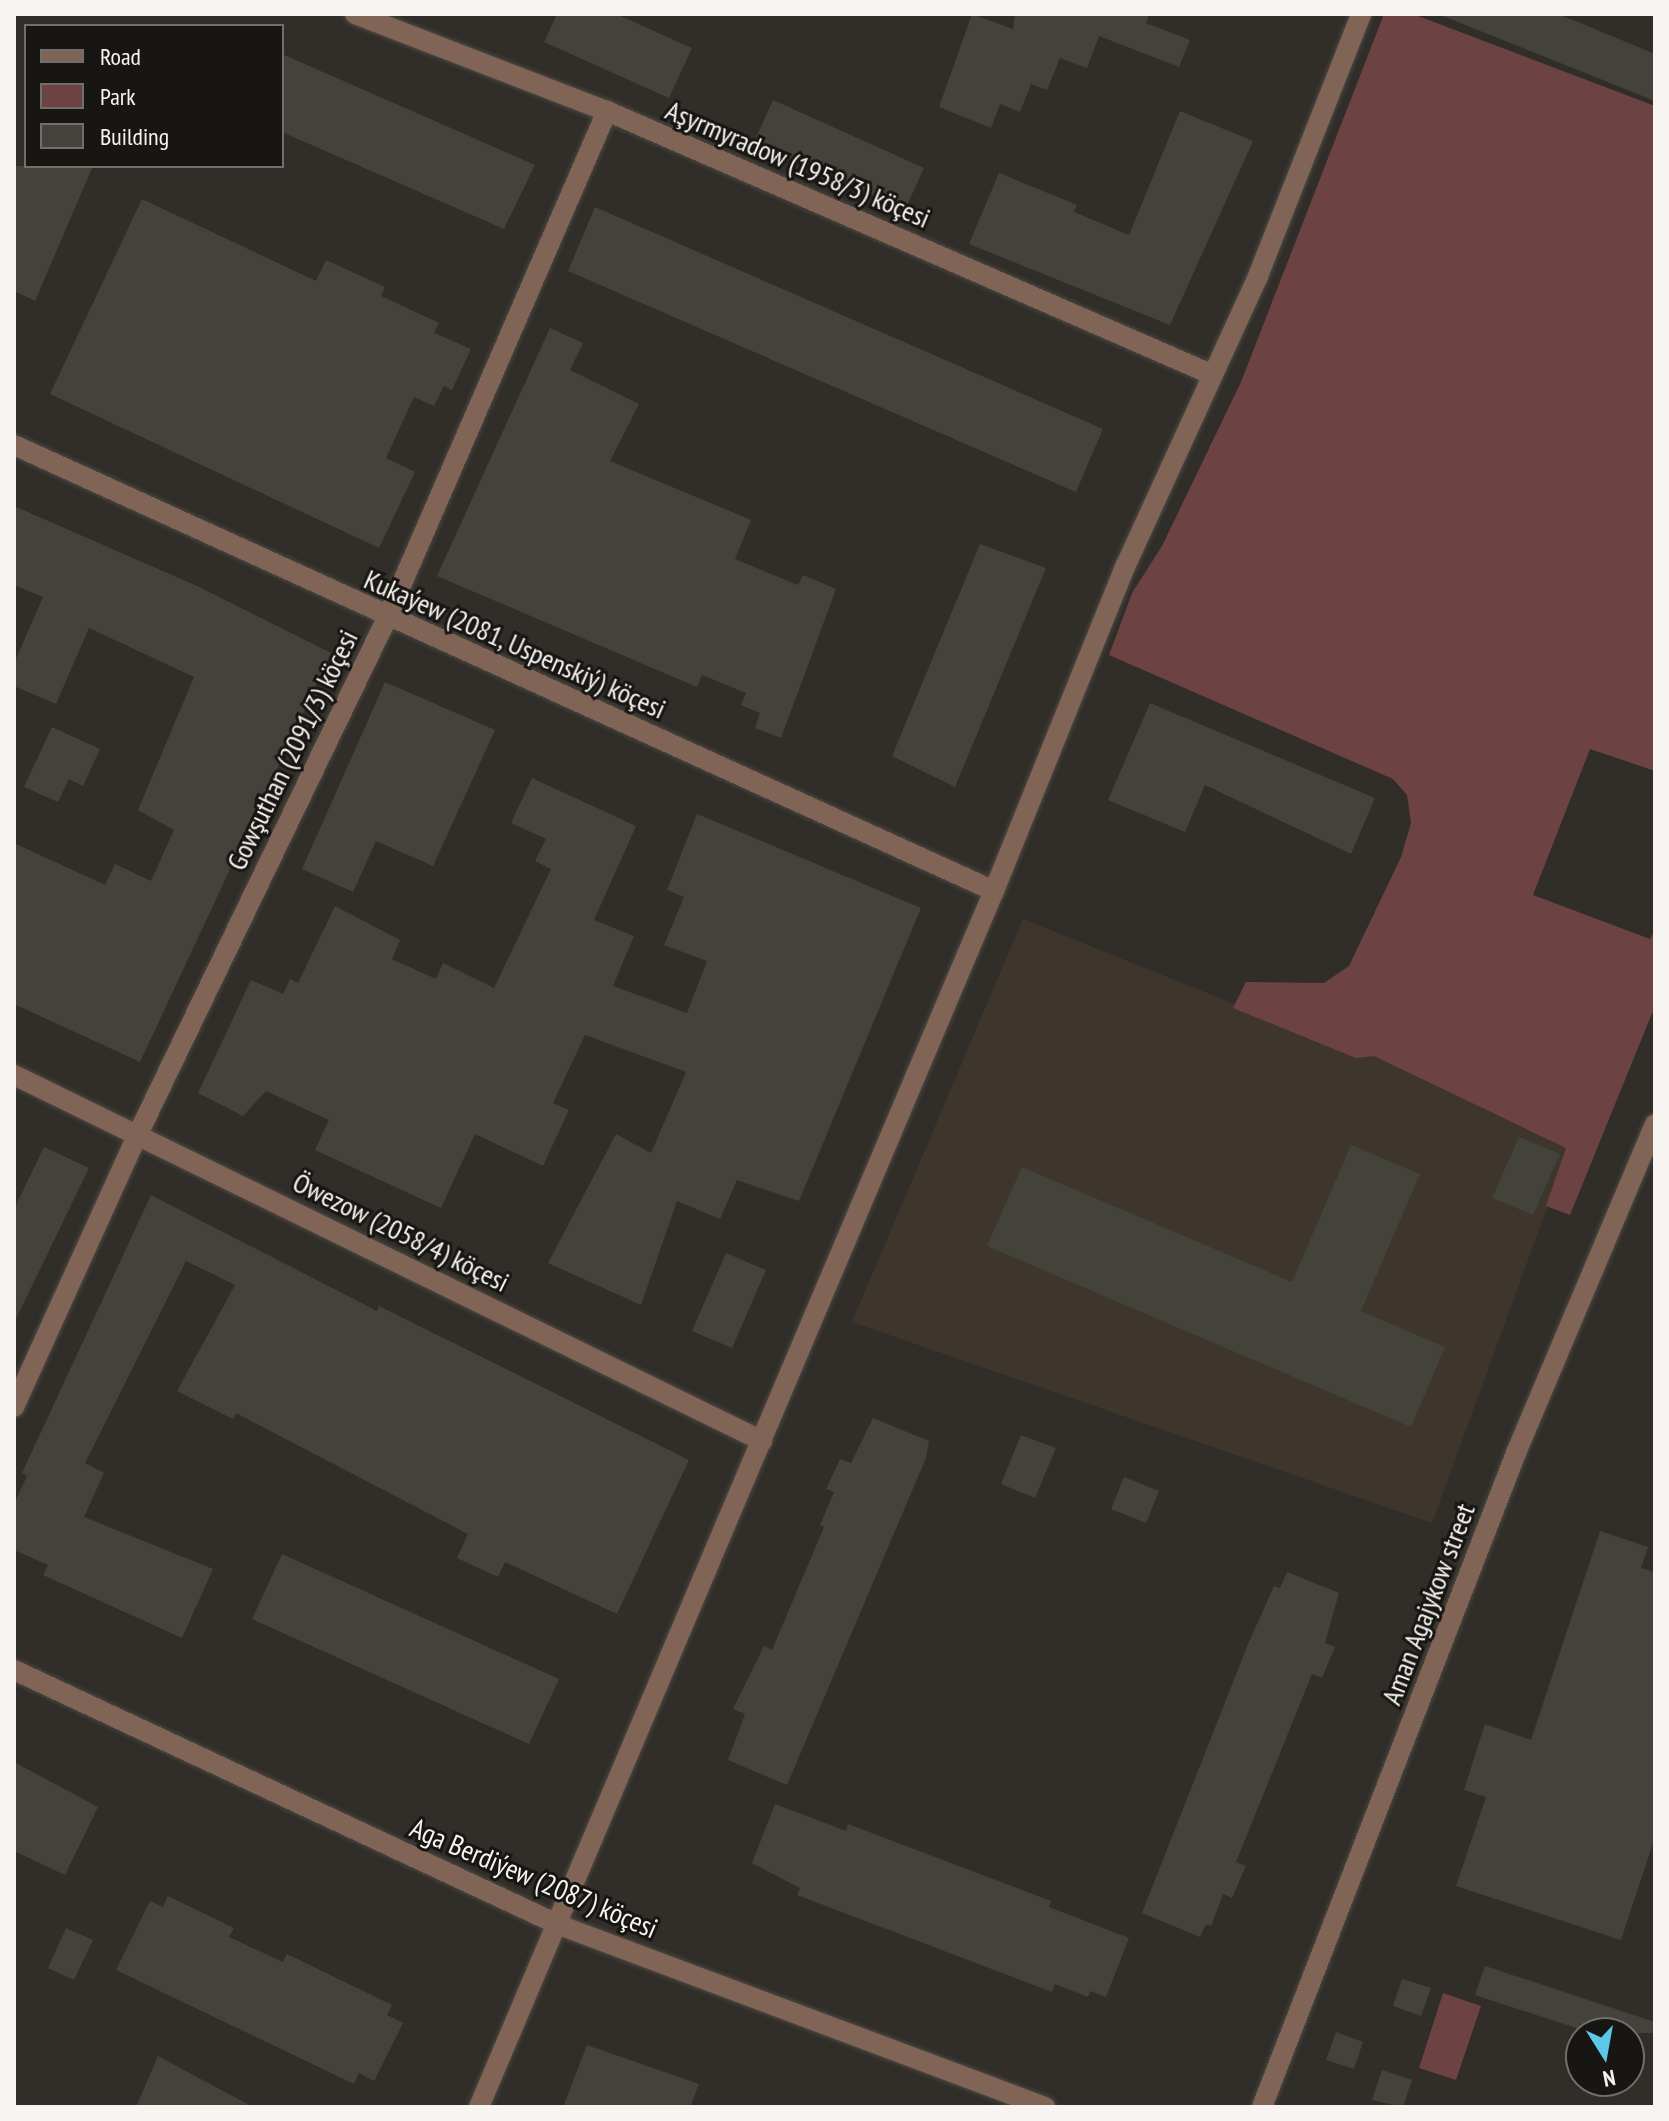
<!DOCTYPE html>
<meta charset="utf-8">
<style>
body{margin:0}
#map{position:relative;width:1669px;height:2121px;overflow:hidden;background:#312d28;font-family:"PT Sans Narrow",sans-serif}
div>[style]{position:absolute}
.built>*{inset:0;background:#3e362c}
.green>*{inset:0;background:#6c4342}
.building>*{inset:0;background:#43433c}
.roads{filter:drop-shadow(0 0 2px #4d4944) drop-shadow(0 0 2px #4d4944)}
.minor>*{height:20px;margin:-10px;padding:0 10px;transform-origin:10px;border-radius:10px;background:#806456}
span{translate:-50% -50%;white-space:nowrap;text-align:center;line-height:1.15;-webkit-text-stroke:6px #171613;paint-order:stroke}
.street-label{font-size:28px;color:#f7f4f1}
.frame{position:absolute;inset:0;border:16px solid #f7f4f1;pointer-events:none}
.legend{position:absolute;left:24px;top:24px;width:260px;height:144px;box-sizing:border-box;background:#171613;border:2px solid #716f6c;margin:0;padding:10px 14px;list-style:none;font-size:24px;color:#f7f4f1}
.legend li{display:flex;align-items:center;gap:16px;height:40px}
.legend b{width:40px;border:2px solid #716f6c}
.north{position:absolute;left:1565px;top:2017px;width:80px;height:80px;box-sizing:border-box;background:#171613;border:2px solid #716f6c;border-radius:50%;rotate:169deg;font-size:22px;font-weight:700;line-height:32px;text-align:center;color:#f7f4f1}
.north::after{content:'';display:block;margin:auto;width:28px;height:36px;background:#5bc8e7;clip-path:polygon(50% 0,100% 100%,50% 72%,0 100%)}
</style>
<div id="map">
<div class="built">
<i style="clip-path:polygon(1023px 919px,1359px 1054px,1374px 1054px,1570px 1145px,1432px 1523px,852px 1322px)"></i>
</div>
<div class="green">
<i style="clip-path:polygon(1384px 14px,1413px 14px,1655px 106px,1655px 771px,1590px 749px,1533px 895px,1650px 939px,1655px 929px,1655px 1006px,1570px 1215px,1546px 1206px,1566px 1148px,1374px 1056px,1356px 1058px,1233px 1008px,1246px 982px,1324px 983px,1349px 966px,1401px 857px,1411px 823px,1407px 795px,1393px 779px,1109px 655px,1132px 593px,1162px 546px,1241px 382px)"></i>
<i style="clip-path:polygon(1443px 1993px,1481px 2006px,1456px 2080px,1419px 2068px)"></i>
</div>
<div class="building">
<i style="clip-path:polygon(557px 14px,616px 14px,692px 48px,669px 98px,544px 42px)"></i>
<i style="clip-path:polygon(972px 14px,1013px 29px,1015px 14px,1149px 14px,1146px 23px,1190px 40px,1179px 67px,1099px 36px,1087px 68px,1060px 58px,1047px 90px,1031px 84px,1020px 112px,1000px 104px,991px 128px,939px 107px)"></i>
<i style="clip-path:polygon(1438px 14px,1557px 14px,1573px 20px,1655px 54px,1655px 101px)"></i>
<i style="clip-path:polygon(282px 54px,535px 165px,504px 229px,282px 132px)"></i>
<i style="clip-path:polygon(773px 100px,924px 168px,905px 210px,754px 142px)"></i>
<i style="clip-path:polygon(1180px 111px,1253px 141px,1170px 325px,969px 244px,999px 173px,1077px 205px,1074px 212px,1129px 235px)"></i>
<i style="clip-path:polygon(14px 166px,93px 166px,35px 301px,14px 291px)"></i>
<i style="clip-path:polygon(142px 199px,316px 281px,326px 260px,385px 287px,381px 296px,439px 323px,434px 333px,471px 349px,452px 390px,444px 386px,434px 406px,414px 397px,386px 458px,415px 472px,379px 548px,50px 394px)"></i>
<i style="clip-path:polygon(595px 207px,1103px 429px,1076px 492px,568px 271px)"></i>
<i style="clip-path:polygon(550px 328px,583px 343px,570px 370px,639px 404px,610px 461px,751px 520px,735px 559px,798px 585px,803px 575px,836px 589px,781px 738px,755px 728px,760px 713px,741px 705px,746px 693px,702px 675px,697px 687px,437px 576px)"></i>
<i style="clip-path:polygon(14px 506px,197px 586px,331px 653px,140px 1062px,14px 1004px,14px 843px,105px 885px,115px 864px,151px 881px,174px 830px,138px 810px,194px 677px,89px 628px,56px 704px,14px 686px,14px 663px,43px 597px,14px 585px)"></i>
<i style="clip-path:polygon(980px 544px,1046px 568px,955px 787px,892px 756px)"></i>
<i style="clip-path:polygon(385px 682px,495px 730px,433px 866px,376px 841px,353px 892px,302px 869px)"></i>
<i style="clip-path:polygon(1150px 703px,1375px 798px,1351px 854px,1205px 785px,1185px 832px,1108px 800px)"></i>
<i style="clip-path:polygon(52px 727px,100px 749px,83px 786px,69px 779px,58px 802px,24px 787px)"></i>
<i style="clip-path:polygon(532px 778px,636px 826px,594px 920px,634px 936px,613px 986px,687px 1013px,707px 961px,664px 945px,684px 897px,667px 890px,697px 814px,921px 908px,799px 1201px,737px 1180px,720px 1219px,677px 1201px,641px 1305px,548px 1263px,616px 1134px,651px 1153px,686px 1072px,585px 1035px,553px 1103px,569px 1110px,543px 1166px,475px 1134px,441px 1208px,315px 1150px,329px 1120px,266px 1091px,243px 1116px,198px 1093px,251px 980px,283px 994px,290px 979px,298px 983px,335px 906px,400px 940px,392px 959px,436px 979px,443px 963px,494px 988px,551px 869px,535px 861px,546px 839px,511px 823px)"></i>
<i style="clip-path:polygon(1519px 1137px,1560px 1154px,1533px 1215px,1492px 1198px)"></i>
<i style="clip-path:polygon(1351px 1145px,1420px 1174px,1361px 1311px,1445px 1347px,1411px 1427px,987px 1246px,1022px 1167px,1292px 1282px)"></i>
<i style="clip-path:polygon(44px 1147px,89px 1168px,14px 1323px,14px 1209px)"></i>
<i style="clip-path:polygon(151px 1195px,377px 1311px,379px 1306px,689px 1460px,617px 1614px,505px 1562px,498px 1577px,457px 1558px,468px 1534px,236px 1413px,233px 1419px,177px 1391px,235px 1285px,186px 1261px,85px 1463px,104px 1473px,84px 1517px,213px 1569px,182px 1638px,43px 1575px,48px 1565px,14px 1550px,14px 1504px,27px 1476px,22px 1473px)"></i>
<i style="clip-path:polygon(726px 1253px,766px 1270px,732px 1348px,692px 1331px)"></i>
<i style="clip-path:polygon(873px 1418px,929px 1441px,926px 1458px,787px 1785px,728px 1760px,745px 1714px,733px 1709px,764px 1646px,772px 1650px,824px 1527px,820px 1525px,834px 1492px,826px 1489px,840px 1459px,851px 1463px)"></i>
<i style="clip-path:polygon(1021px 1435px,1056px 1448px,1035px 1498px,1001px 1484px)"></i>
<i style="clip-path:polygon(1124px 1477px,1159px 1491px,1146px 1523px,1111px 1509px)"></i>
<i style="clip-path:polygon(1600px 1531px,1648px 1547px,1641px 1568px,1655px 1572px,1655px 1837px,1621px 1940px,1456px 1886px,1486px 1797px,1464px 1790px,1485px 1724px,1531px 1740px)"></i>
<i style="clip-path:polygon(282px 1554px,559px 1679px,529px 1744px,252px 1619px)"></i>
<i style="clip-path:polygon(1287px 1572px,1339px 1593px,1325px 1643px,1335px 1647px,1322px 1678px,1312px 1674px,1236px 1862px,1246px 1866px,1232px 1898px,1223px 1894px,1211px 1926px,1206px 1924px,1200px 1937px,1142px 1913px,1248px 1644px,1274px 1586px,1280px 1588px)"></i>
<i style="clip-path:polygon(14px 1762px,98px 1807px,65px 1875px,14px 1851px)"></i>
<i style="clip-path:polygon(775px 1804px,846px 1831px,848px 1824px,1051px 1901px,1049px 1907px,1129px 1938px,1106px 1997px,1090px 1991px,1088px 1997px,1055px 1984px,1052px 1992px,797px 1895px,800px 1888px,752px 1863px)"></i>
<i style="clip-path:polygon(168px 1896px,234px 1928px,229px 1937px,283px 1962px,287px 1954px,392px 2005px,387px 2015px,403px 2023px,374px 2081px,359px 2073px,354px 2084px,116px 1970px,150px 1901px,163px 1907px)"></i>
<i style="clip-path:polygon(66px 1928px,93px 1940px,74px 1980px,48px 1968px)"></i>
<i style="clip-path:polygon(1485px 1966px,1655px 2022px,1655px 2033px,1591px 2033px,1475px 1995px)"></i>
<i style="clip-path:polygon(1402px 1979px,1431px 1988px,1421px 2016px,1393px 2006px)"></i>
<i style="clip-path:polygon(1336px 2032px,1363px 2042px,1354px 2069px,1326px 2060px)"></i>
<i style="clip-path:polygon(587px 2045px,699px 2084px,690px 2107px,563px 2107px)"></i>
<i style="clip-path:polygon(158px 2056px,253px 2107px,136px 2107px)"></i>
<i style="clip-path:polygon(1382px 2070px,1412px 2080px,1403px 2107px,1372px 2100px)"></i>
</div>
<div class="roads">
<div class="minor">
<i style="left:355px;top:14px;width:270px;rotate:21.1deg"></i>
<i style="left:607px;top:111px;width:661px;rotate:23.54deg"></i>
<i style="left:14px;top:445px;width:1077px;rotate:24.47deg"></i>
<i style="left:14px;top:1075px;width:833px;rotate:26.07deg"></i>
<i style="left:14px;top:1407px;width:300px;rotate:-65.6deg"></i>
<i style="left:138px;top:1134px;width:573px;rotate:-64.24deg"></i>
<i style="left:387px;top:618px;width:553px;rotate:-66.54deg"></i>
<i style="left:14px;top:1670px;width:602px;rotate:25.07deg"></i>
<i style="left:559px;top:1925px;width:519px;rotate:20.53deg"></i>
<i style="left:479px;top:2107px;width:1321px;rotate:-67.05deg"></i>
<i style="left:994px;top:891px;width:349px;rotate:-68deg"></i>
<i style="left:1125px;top:567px;width:320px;rotate:-65.4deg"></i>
<i style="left:1258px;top:276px;width:282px;rotate:-68.5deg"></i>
<i style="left:1262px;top:2107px;width:702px;rotate:-68.77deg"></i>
<i style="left:1516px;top:1453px;width:357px;rotate:-67.1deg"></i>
</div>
</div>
<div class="street-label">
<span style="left:798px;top:164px;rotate:23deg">Aşyrmyradow (1958/3) köçesi</span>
<span style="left:515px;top:644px;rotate:24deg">Kukaýew (2081, Uspenskiý) köçesi</span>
<span style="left:292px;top:750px;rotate:-64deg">Gowşuthan (2091/3) köçesi</span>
<span style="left:401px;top:1232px;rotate:26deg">Öwezow (2058/4) köçesi</span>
<span style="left:1428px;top:1604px;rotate:-69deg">Aman Agajykow street</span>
<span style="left:534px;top:1878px;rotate:23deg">Aga Berdiýew (2087) köçesi</span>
</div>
<div class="frame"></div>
<ul class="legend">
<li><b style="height:10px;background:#806456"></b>Road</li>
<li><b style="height:22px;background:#6c4342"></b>Park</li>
<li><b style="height:22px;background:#43433c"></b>Building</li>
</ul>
<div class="north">N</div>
</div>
